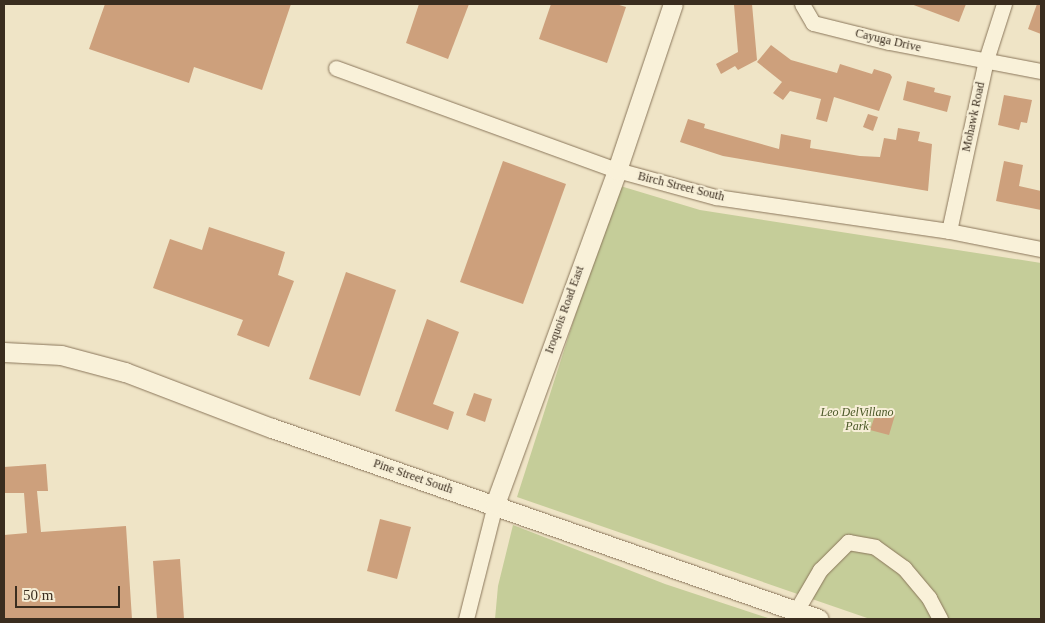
<!DOCTYPE html>
<style>
body{margin:0}
#map{position:relative;width:1045px;height:623px;overflow:hidden;background:#efe4c6;font-family:"Times New Roman",serif}
div>[style]{position:absolute}
.green>*{inset:0;background:#c5cd99}
.building>*{inset:0;background:#cda07c}
.roads{filter:drop-shadow(0 0 1px #8a765b) drop-shadow(0 0 1px #8a765b)}
.minor>*{height:15px;margin:-7.5px;padding:0 7.5px;transform-origin:7.5px;border-radius:7.5px;background:#f9f1d9}
.tertiary>*{height:19px;margin:-9.5px;padding:0 9.5px;transform-origin:9.5px;border-radius:9.5px;background:#f9f1d9}
span{translate:-50% -50%;white-space:nowrap;text-align:center;line-height:1.15;-webkit-text-stroke:4px #f6eed6;paint-order:stroke}
.street-label{font-size:12px;color:#3a2d1f}
.park-label{font-size:12px;color:#495726;font-style:italic}
.frame{position:absolute;inset:0;border:5px solid #3a2d1f;pointer-events:none}
.scale{position:absolute;left:15px;top:586px;width:105px;height:22px;box-sizing:border-box;border:2px solid #3a2d1f;border-top:0;padding-left:6px;font-size:15px;line-height:18px;white-space:nowrap;color:#3a2d1f;-webkit-text-stroke:4px #f6eed6;paint-order:stroke}
</style>
<div id="map">
<div class="green">
<i style="clip-path:polygon(617px 185px,700px 210px,1041px 263px,1041px 619px,870px 619px,517px 497px)"></i>
<i style="clip-path:polygon(513px 525px,665px 584px,771px 619px,495px 619px,498px 586px)"></i>
</div>
<div class="building">
<i style="clip-path:polygon(105px 4px,291px 4px,262px 90px,194px 67px,189px 83px,89px 49px)"></i>
<i style="clip-path:polygon(419px 4px,469px 4px,448px 59px,406px 43px)"></i>
<i style="clip-path:polygon(551px 4px,616px 4px,626px 7px,607px 63px,539px 39px)"></i>
<i style="clip-path:polygon(752px 4px,757px 60px,738px 70px,735px 66px,721px 74px,716px 64px,738px 52px,734px 5px)"></i>
<i style="clip-path:polygon(911px 4px,966px 4px,959px 22px)"></i>
<i style="clip-path:polygon(1037px 4px,1041px 4px,1041px 34px,1028px 29px)"></i>
<i style="clip-path:polygon(771px 45px,791px 60px,837px 73px,840px 64px,872px 74px,874px 69px,890px 74px,892px 77px,879px 111px,834px 97px,827px 122px,816px 119px,821px 99px,790px 91px,783px 100px,773px 93px,782px 82px,757px 62px)"></i>
<i style="clip-path:polygon(907px 81px,935px 88px,934px 92px,951px 96px,947px 112px,903px 100px)"></i>
<i style="clip-path:polygon(1004px 95px,1032px 100px,1027px 123px,1021px 122px,1019px 130px,998px 125px)"></i>
<i style="clip-path:polygon(868px 114px,878px 117px,873px 131px,863px 127px)"></i>
<i style="clip-path:polygon(688px 119px,705px 124px,704px 128px,779px 149px,781px 134px,811px 140px,810px 148px,860px 156px,880px 157px,884px 138px,896px 140px,898px 128px,920px 132px,918px 141px,932px 144px,928px 191px,723px 156px,680px 142px)"></i>
<i style="clip-path:polygon(503px 161px,566px 184px,523px 304px,460px 282px)"></i>
<i style="clip-path:polygon(1004px 161px,1023px 165px,1019px 186px,1041px 191px,1041px 210px,996px 201px)"></i>
<i style="clip-path:polygon(209px 227px,285px 252px,278px 275px,294px 281px,269px 347px,237px 335px,243px 320px,153px 288px,170px 239px,202px 250px)"></i>
<i style="clip-path:polygon(346px 272px,396px 290px,360px 396px,309px 379px)"></i>
<i style="clip-path:polygon(427px 319px,459px 332px,433px 404px,454px 412px,448px 430px,395px 411px)"></i>
<i style="clip-path:polygon(474px 393px,492px 399px,485px 422px,466px 415px)"></i>
<i style="clip-path:polygon(877px 410px,895px 415px,889px 435px,870px 430px)"></i>
<i style="clip-path:polygon(46px 464px,48px 491px,37px 491px,41px 532px,126px 526px,132px 619px,4px 619px,4px 535px,27px 533px,24px 493px,4px 493px,4px 467px)"></i>
<i style="clip-path:polygon(380px 519px,411px 527px,397px 579px,367px 571px)"></i>
<i style="clip-path:polygon(180px 559px,184px 619px,157px 619px,153px 561px)"></i>
</div>
<div class="roads">
<div class="minor">
<i style="left:802px;top:4px;width:22px;rotate:60deg"></i>
<i style="left:813px;top:23px;width:78px;rotate:14deg"></i>
<i style="left:889px;top:42px;width:155px;rotate:10.8deg"></i>
<i style="left:336px;top:68px;width:299px;rotate:20deg"></i>
<i style="left:617px;top:170px;width:103px;rotate:15.3deg"></i>
<i style="left:716px;top:197px;width:235px;rotate:8.3deg"></i>
<i style="left:949px;top:231px;width:94px;rotate:11.1deg"></i>
<i style="left:949px;top:231px;width:175px;rotate:-77.8deg"></i>
<i style="left:986px;top:60px;width:59px;rotate:-72.2deg"></i>
<i style="left:796px;top:611px;width:48px;rotate:-59.7deg"></i>
<i style="left:820px;top:570px;width:40px;rotate:-45deg"></i>
<i style="left:848px;top:542px;width:27px;rotate:10deg"></i>
<i style="left:875px;top:547px;width:36px;rotate:36deg"></i>
<i style="left:904px;top:568px;width:39px;rotate:50deg"></i>
<i style="left:929px;top:598px;width:24px;rotate:62deg"></i>
<i style="left:466px;top:619px;width:119px;rotate:-75.8deg"></i>
</div>
<div class="tertiary">
<i style="left:4px;top:352px;width:57px;rotate:3deg"></i>
<i style="left:61px;top:355px;width:66px;rotate:14.9deg"></i>
<i style="left:125px;top:372px;width:157px;rotate:20.9deg"></i>
<i style="left:272px;top:428px;width:579px;rotate:19.25deg"></i>
<i style="left:495px;top:504px;width:356px;rotate:-69.9deg"></i>
<i style="left:617px;top:170px;width:175px;rotate:-71.4deg"></i>
</div>
</div>
<div class="street-label">
<span style="left:888px;top:41px;rotate:13deg">Cayuga Drive</span>
<span style="left:974px;top:117px;rotate:-78deg">Mohawk Road</span>
<span style="left:681px;top:187px;rotate:14deg">Birch Street South</span>
<span style="left:565px;top:310px;rotate:-70deg">Iroquois Road East</span>
<span style="left:413px;top:477px;rotate:19deg">Pine Street South</span>
</div>
<div class="park-label">
<span style="left:857px;top:420px">Leo DelVillano<br>Park</span>
</div>
<div class="frame"></div>
<div class="scale">50 m</div>
</div>
